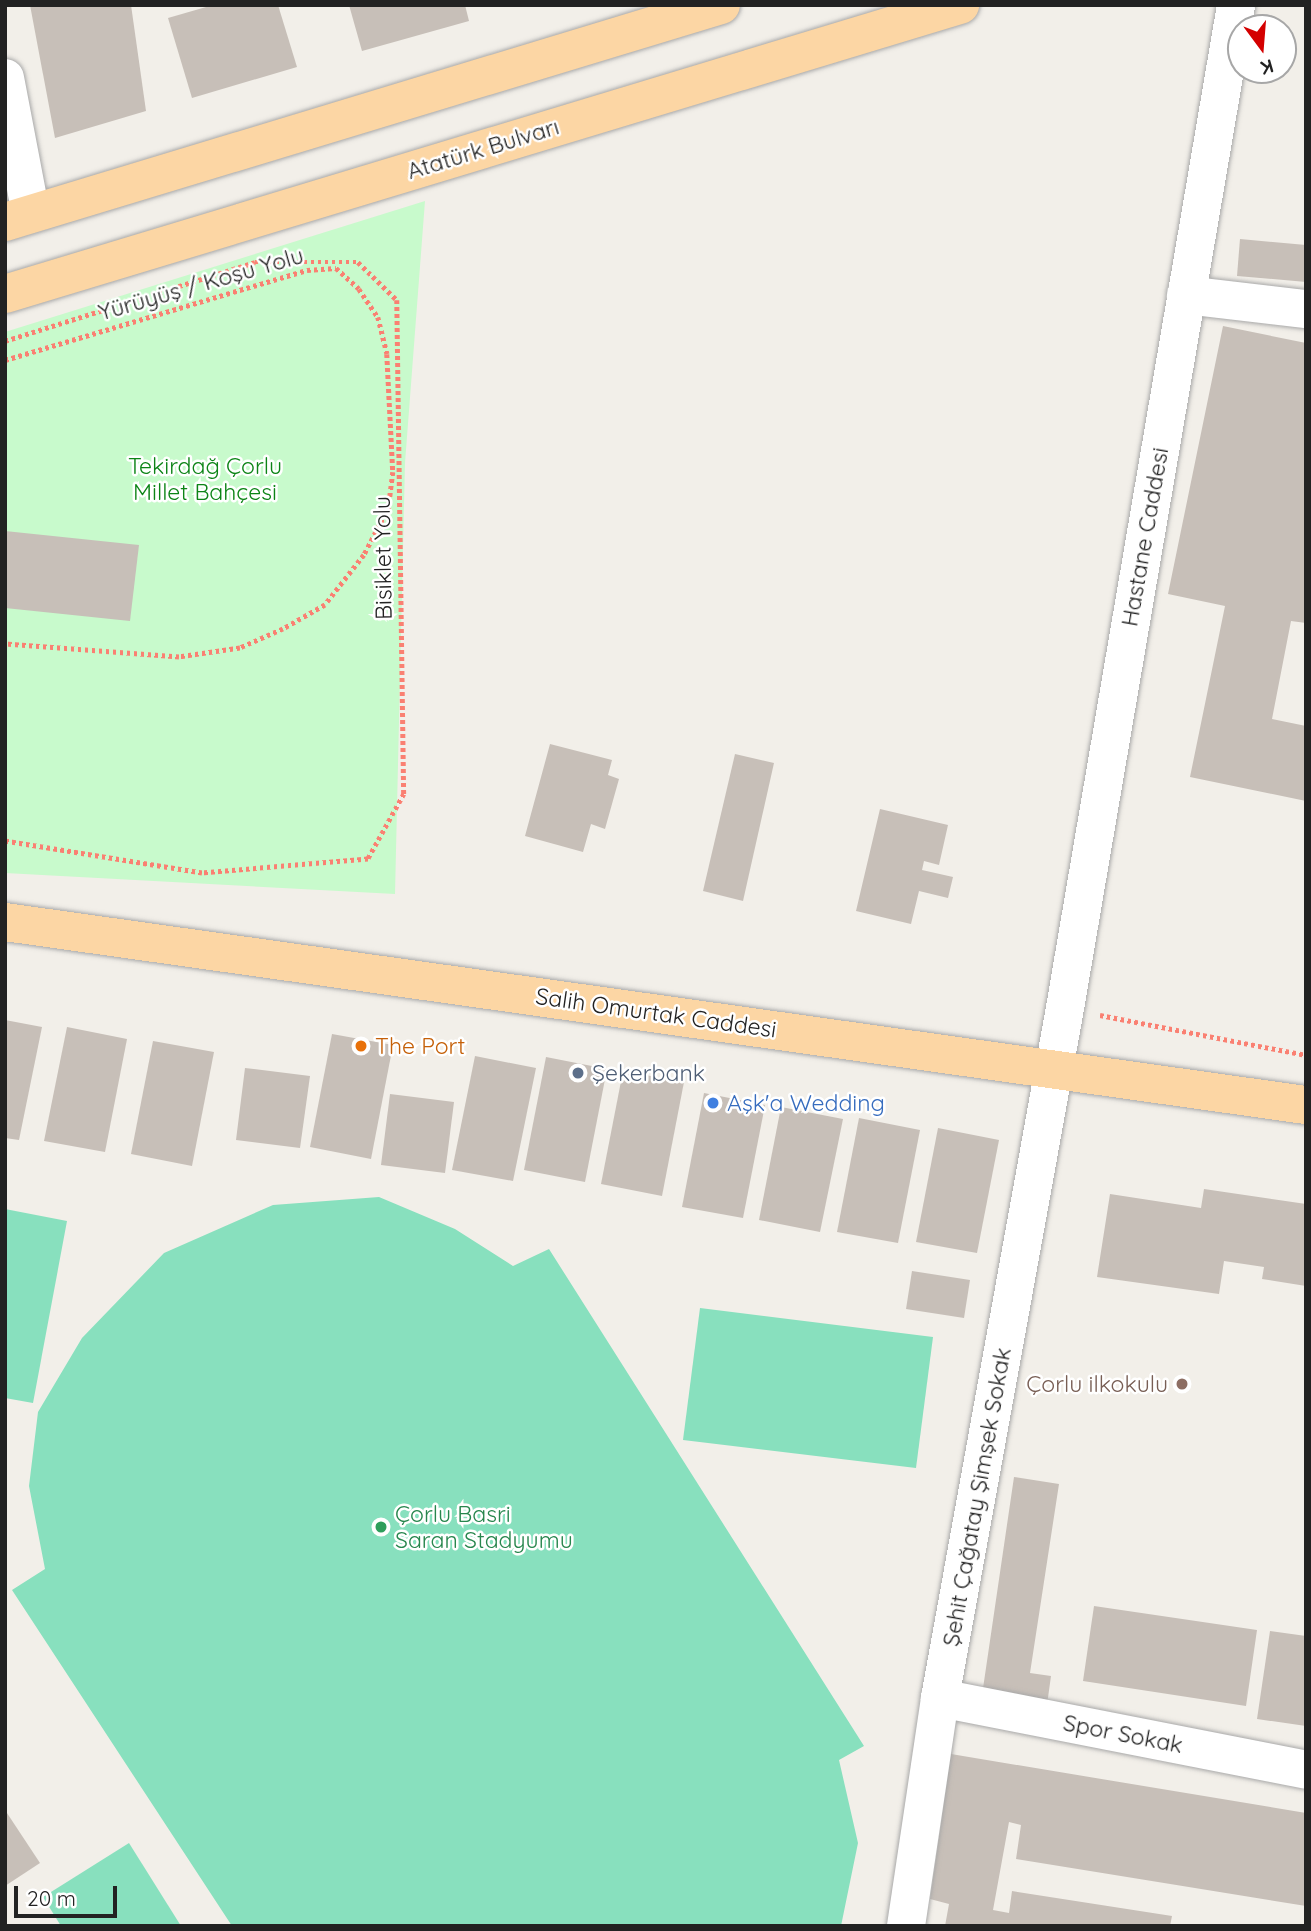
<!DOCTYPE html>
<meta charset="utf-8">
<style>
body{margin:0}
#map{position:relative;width:1311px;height:1931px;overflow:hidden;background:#f2efe9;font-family:Quicksand,sans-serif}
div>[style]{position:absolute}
.park>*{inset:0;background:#c8facc}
.pitch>*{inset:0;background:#88e0be}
.building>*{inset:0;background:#c7bfb8}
.path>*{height:4.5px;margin-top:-2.25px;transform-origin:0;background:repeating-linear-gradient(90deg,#fa8072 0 3.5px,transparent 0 7px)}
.roads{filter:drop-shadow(0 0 2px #a9a9a9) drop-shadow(0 0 2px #a9a9a9)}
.minor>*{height:38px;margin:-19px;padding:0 19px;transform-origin:19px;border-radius:19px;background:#fff}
.major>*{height:38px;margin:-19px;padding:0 19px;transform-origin:19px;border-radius:19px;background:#fcd6a4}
.dots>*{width:19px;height:19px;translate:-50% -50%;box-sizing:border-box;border:4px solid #fff;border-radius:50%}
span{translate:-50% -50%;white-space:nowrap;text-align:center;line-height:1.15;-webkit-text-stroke:5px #fff;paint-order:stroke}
.street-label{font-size:23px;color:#222}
.park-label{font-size:23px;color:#0c8416}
.food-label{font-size:23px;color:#c56008}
.left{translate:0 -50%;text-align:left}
.service-label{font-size:23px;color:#4e5e75}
.shop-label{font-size:23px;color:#366cbe}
.education-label{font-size:23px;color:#785e54}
.right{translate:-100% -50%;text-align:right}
.leisure-label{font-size:23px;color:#27864d}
.frame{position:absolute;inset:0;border:7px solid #222;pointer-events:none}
.north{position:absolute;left:1227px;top:14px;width:70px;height:70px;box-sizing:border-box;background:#fff;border:2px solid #a7a7a7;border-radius:50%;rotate:164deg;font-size:19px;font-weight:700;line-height:28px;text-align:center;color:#222}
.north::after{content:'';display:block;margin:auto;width:24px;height:32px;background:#d40000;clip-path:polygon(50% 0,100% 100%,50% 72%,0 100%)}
.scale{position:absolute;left:14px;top:1886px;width:103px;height:32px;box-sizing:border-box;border:4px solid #222;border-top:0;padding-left:9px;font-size:21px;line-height:24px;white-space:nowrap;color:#222;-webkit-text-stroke:5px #fff;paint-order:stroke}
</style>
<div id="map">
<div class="park">
<i style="clip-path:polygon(425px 201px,405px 463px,395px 894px,5px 873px,5px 332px)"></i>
</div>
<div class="pitch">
<i style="clip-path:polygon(379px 1197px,455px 1229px,513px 1266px,549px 1249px,864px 1746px,839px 1760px,858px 1843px,841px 1926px,232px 1926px,12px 1590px,45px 1569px,29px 1486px,38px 1412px,82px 1338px,164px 1253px,273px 1205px)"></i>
<i style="clip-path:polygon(5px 1209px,67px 1221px,33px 1403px,5px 1398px)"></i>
<i style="clip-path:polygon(700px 1308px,933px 1337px,916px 1468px,683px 1440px)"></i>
<i style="clip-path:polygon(129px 1843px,181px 1926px,61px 1926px,43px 1897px)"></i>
</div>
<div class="building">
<i style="clip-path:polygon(30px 5px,131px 5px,146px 111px,55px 138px)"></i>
<i style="clip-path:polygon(213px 5px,278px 5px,297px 67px,192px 98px,168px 18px)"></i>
<i style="clip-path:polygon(349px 5px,465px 5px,469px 21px,362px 51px)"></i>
<i style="clip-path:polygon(1240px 239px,1306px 245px,1306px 282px,1237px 276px)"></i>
<i style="clip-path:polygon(1223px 326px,1306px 343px,1306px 623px,1291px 621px,1272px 719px,1306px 726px,1306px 801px,1190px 777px,1225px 606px,1168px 594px)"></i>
<i style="clip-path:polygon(5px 531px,139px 545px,130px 621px,5px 608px)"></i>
<i style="clip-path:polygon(550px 744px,612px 760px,608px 775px,619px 779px,605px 829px,591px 824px,583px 852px,525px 836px)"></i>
<i style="clip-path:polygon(735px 754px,774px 763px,743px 901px,703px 891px)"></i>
<i style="clip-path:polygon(880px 809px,948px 825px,939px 865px,924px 861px,922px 870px,953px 877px,948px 898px,919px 891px,911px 924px,856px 911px)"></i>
<i style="clip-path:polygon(5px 1020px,42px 1027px,19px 1140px,5px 1138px)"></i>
<i style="clip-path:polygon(67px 1027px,127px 1039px,105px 1152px,44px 1141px)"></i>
<i style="clip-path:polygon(332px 1034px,393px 1045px,371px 1159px,310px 1147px)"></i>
<i style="clip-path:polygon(153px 1041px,214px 1052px,192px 1166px,131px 1154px)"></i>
<i style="clip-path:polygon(475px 1056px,536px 1068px,513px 1181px,452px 1170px)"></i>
<i style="clip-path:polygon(546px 1057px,607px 1069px,585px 1182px,524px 1170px)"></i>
<i style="clip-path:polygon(245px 1068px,310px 1076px,300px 1148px,236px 1140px)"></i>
<i style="clip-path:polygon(623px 1071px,684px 1082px,662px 1196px,601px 1184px)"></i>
<i style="clip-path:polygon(704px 1093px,765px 1105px,743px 1218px,682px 1207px)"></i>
<i style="clip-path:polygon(390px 1094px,454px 1102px,445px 1173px,381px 1165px)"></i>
<i style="clip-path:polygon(781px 1107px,843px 1119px,820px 1232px,759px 1220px)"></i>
<i style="clip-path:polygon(859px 1118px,920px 1130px,898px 1243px,837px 1232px)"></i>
<i style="clip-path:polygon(938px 1128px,999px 1140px,977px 1253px,916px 1242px)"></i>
<i style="clip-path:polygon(1204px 1189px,1306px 1204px,1306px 1286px,1262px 1279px,1264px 1267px,1224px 1261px,1219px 1294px,1097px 1277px,1110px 1194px,1201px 1208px)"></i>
<i style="clip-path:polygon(912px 1271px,970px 1280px,964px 1318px,906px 1309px)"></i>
<i style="clip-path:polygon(1014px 1477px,1059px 1484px,1030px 1673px,1051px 1676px,1046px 1712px,981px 1702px)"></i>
<i style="clip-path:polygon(1094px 1606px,1257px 1630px,1246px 1706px,1083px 1681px)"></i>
<i style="clip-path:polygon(1270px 1631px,1306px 1636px,1306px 1726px,1257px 1719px)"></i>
<i style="clip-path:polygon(951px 1754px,1306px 1813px,1306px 1906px,1016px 1859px,1021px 1825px,1009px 1822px,993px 1910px,1009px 1913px,1012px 1891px,1172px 1916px,1170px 1926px,945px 1926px,949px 1904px,930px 1899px)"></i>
<i style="clip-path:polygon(5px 1810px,40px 1863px,5px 1886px)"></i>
</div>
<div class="path">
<i style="left:5px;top:341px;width:262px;rotate:-17.5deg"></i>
<i style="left:255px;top:262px;width:103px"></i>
<i style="left:358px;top:262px;width:54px;rotate:44.3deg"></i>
<i style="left:397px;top:300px;width:494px;rotate:89.2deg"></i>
<i style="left:404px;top:794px;width:74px;rotate:119deg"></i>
<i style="left:368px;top:859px;width:167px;rotate:175.2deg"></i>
<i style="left:202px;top:873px;width:200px;rotate:-170.8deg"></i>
<i style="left:5px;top:360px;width:315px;rotate:-16.6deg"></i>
<i style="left:307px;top:270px;width:29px;rotate:-4deg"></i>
<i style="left:336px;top:268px;width:31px;rotate:42deg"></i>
<i style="left:359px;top:289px;width:34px;rotate:56deg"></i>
<i style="left:378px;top:317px;width:38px;rotate:76deg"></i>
<i style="left:387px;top:354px;width:118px;rotate:87.1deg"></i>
<i style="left:393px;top:472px;width:35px;rotate:97deg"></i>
<i style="left:389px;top:507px;width:54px;rotate:117.5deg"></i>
<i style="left:364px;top:555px;width:63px;rotate:128deg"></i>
<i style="left:325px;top:605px;width:48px;rotate:150.3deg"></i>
<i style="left:283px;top:629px;width:47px;rotate:156.2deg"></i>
<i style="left:240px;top:648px;width:62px;rotate:171.6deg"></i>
<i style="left:179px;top:657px;width:174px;rotate:-175.7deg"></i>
<i style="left:1100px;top:1015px;width:210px;rotate:11deg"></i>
</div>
<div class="roads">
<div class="minor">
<i style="left:5px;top:78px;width:138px;rotate:79.2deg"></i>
<i style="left:1186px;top:295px;width:121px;rotate:6.7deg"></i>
<i style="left:940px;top:1698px;width:373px;rotate:11.1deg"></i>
<i style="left:906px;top:1926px;width:231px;rotate:-81.5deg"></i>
<i style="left:940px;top:1698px;width:701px;rotate:-79.73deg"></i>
<i style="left:1065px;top:1008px;width:1017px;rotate:-80.32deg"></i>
</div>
<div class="major">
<i style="left:5px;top:222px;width:748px;rotate:-16.86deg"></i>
<i style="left:5px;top:294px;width:998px;rotate:-16.84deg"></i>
<i style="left:5px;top:922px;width:1314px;rotate:8.01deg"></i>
</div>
</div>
<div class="dots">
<i style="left:361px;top:1046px;background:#e8710a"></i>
<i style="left:578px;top:1073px;background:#5c6f8a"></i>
<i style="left:713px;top:1103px;background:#3f7fe0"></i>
<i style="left:1182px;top:1384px;background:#8d6e63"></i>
<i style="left:381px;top:1527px;background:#2e9e5b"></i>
</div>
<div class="street-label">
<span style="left:483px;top:149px;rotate:-17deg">Atatürk Bulvarı</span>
<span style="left:201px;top:284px;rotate:-16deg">Yürüyüş / Koşu Yolu</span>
<span style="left:1145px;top:537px;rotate:-80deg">Hastane Caddesi</span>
<span style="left:383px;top:558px;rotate:-91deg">Bisiklet Yolu</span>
<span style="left:656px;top:1013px;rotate:8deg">Salih Omurtak Caddesi</span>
<span style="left:977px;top:1497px;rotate:-80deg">Şehit Çağatay Şimşek Sokak</span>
<span style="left:1123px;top:1734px;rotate:11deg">Spor Sokak</span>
</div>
<div class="park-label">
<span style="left:205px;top:479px">Tekirdağ Çorlu<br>Millet Bahçesi</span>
</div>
<div class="food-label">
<span class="left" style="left:375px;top:1046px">The Port</span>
</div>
<div class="service-label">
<span class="left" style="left:592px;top:1073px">Şekerbank</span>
</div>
<div class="shop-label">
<span class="left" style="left:727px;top:1103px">Aşk'a Wedding</span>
</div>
<div class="education-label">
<span class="right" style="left:1168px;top:1384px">Çorlu ilkokulu</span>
</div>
<div class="leisure-label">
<span class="left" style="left:395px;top:1527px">Çorlu Basri<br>Saran Stadyumu</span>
</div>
<div class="frame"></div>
<div class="north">K</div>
<div class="scale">20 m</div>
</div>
